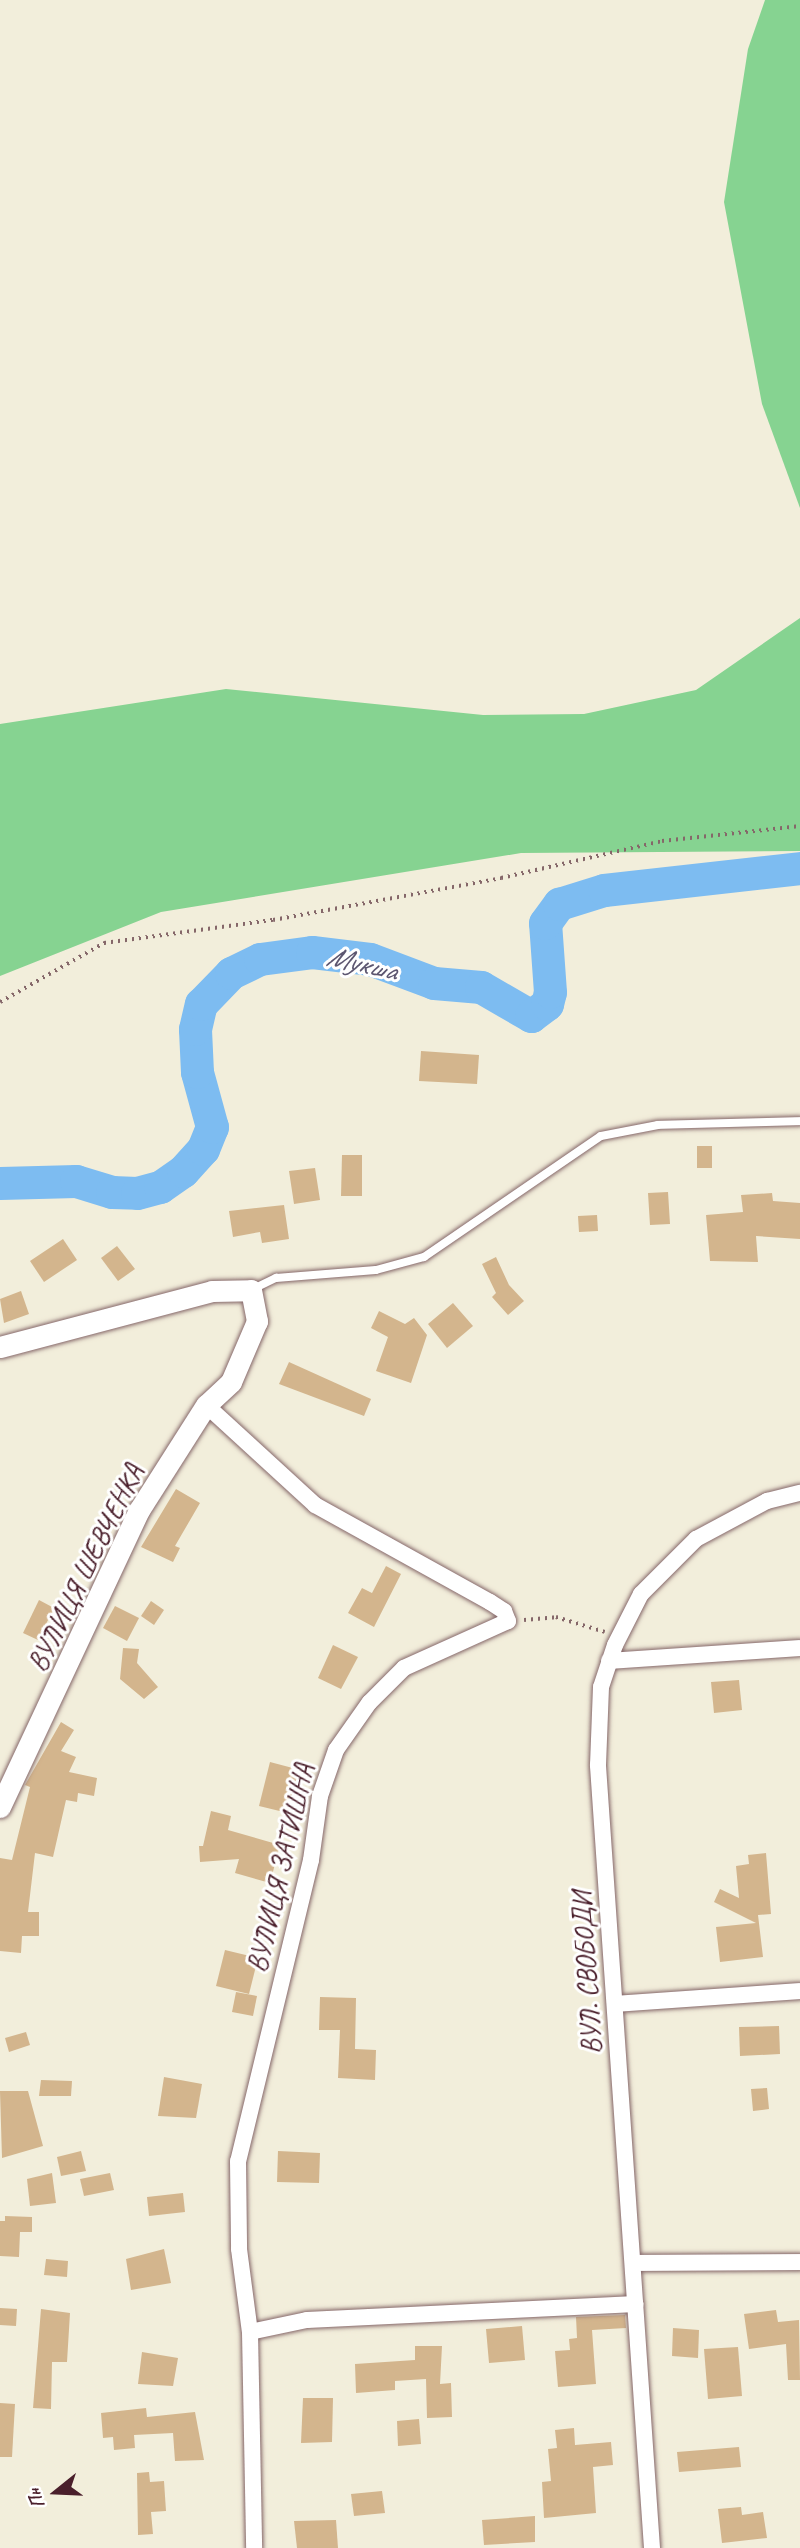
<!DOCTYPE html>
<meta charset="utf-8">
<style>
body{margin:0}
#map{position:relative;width:800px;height:2548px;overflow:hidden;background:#f2eedb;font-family:Caveat,sans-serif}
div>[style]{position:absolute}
.green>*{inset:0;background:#86d391}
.river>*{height:33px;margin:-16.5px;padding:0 16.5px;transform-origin:16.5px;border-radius:16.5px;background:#7dbcf1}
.building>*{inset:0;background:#d3b58d}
.path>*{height:3.5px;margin-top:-1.75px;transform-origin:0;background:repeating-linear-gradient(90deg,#856769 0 2px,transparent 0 7px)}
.roads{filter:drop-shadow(0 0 2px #856769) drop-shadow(0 0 2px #856769)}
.service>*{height:8px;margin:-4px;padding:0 4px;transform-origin:4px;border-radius:4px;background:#fff}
.minor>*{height:16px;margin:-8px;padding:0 8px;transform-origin:8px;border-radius:8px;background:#fff}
.tertiary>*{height:21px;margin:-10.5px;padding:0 10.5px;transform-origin:10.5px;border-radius:10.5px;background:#fff}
span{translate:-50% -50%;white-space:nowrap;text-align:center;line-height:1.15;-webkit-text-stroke:6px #fff;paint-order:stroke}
.street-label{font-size:28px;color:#4a1f2b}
.water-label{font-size:30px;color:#5c5670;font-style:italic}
.north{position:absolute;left:21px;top:2457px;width:70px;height:70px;-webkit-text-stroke:5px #fff;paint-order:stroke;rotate:252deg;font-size:19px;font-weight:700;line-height:28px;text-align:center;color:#4a1f2b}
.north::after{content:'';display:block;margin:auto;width:24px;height:32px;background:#4a1f2b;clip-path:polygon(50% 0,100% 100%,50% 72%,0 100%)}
</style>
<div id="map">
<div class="green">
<i style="clip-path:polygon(765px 0,800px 0,800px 508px,762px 404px,724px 202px,748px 49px)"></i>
<i style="clip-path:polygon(800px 618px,800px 851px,521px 853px,161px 912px,0 976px,0 724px,226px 689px,483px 715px,584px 714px,696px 690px)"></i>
</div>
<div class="river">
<i style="left:0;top:1183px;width:76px;rotate:-1.5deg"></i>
<i style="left:76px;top:1181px;width:38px;rotate:17deg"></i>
<i style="left:112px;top:1192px;width:25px;rotate:2deg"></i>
<i style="left:137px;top:1193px;width:24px;rotate:-15deg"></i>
<i style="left:160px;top:1187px;width:28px;rotate:-35deg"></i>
<i style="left:183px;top:1171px;width:30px;rotate:-48deg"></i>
<i style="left:203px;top:1149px;width:24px;rotate:-68deg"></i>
<i style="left:212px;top:1127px;width:57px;rotate:-105.3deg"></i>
<i style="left:197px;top:1072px;width:43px;rotate:-92.7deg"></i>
<i style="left:195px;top:1029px;width:26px;rotate:-77deg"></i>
<i style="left:201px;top:1004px;width:43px;rotate:-45.9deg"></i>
<i style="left:231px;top:973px;width:32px;rotate:-26deg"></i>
<i style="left:260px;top:959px;width:52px;rotate:-7.7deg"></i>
<i style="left:312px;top:952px;width:58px;rotate:6.9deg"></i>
<i style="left:370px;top:959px;width:68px;rotate:20.6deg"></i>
<i style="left:434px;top:983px;width:47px;rotate:4.9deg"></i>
<i style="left:481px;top:987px;width:58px;rotate:30.1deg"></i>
<i style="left:531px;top:1016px;width:20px;rotate:-37deg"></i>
<i style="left:547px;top:1004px;width:12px;rotate:-76deg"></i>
<i style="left:550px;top:992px;width:69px;rotate:-94.1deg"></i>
<i style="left:545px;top:923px;width:24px;rotate:-54deg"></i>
<i style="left:559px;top:904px;width:47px;rotate:-17.3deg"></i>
<i style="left:604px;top:890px;width:197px;rotate:-6.4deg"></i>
</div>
<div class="building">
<i style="clip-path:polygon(421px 1051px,479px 1055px,477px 1084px,419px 1081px)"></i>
<i style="clip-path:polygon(697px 1146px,712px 1146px,712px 1168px,697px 1168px)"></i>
<i style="clip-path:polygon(342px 1155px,362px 1155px,362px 1196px,341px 1196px)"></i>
<i style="clip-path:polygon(315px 1168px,320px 1200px,294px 1204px,289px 1171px)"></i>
<i style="clip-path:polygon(668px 1192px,670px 1224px,650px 1225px,648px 1193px)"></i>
<i style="clip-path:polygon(772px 1193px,773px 1201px,800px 1203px,800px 1239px,756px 1236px,758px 1262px,710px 1261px,706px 1215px,743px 1212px,741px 1195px)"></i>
<i style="clip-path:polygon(284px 1205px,289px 1239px,262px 1243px,260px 1232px,233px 1237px,229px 1211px)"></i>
<i style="clip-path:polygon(597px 1215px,598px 1231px,579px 1232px,578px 1216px)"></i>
<i style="clip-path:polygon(63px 1239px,77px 1260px,44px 1282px,30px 1261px)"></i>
<i style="clip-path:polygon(117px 1246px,135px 1269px,118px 1281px,101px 1258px)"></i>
<i style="clip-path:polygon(496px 1257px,509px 1285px,524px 1301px,508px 1315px,492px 1297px,496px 1293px,482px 1264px)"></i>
<i style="clip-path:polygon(21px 1291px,29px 1314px,4px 1323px,0 1299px)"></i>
<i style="clip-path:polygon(453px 1303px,473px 1326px,447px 1348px,428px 1324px)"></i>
<i style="clip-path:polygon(379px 1311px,405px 1324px,414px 1318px,427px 1335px,411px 1383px,376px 1371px,388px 1337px,371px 1328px)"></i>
<i style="clip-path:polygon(289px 1362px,371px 1399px,364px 1416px,279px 1384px)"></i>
<i style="clip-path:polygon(176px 1489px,200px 1503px,175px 1546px,180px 1548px,173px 1562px,141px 1547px)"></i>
<i style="clip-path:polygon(386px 1566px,401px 1574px,374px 1627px,348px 1613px,362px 1588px,372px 1593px)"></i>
<i style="clip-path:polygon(39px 1600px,54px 1608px,38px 1640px,23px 1633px)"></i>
<i style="clip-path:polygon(151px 1601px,164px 1610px,154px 1625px,141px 1616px)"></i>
<i style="clip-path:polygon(115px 1606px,139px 1618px,127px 1641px,103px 1628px)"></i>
<i style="clip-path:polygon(333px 1645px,358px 1657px,341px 1689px,318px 1678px)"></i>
<i style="clip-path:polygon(123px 1648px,139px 1649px,137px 1663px,158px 1687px,144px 1699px,120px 1679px)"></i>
<i style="clip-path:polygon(739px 1680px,742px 1710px,714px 1713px,711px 1682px)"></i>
<i style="clip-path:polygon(61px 1722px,74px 1730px,61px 1751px,76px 1757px,69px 1772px,97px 1778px,94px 1796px,78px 1793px,77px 1802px,66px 1800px,53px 1857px,35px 1853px,28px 1912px,39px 1912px,39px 1936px,22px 1936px,21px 1953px,0 1951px,0 1858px,12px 1860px,30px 1787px,25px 1785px)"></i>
<i style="clip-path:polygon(270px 1762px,304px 1771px,292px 1814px,259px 1806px)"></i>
<i style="clip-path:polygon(211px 1811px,231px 1816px,228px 1830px,280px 1845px,270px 1883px,235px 1873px,239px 1859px,200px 1862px,199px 1846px,203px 1846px)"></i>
<i style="clip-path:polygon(766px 1853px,771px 1914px,758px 1915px,763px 1957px,720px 1962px,716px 1927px,756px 1923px,714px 1902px,720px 1889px,739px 1898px,736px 1866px,749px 1864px,748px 1855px)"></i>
<i style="clip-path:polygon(225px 1950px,258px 1958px,249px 1994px,216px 1986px)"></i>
<i style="clip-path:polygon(236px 1992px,257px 1996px,253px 2016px,232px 2012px)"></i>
<i style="clip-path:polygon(320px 1997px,356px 1998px,355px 2049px,376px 2050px,375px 2080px,338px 2078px,340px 2030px,319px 2030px)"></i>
<i style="clip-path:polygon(779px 2026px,780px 2054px,740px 2056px,739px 2027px)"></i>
<i style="clip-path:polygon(26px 2032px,30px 2045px,9px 2052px,5px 2038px)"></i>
<i style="clip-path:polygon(164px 2077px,202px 2084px,196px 2118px,158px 2116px)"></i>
<i style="clip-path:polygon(41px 2080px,72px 2081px,71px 2096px,39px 2096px)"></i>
<i style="clip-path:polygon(767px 2088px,769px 2109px,753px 2111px,751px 2089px)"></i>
<i style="clip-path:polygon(0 2091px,28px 2091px,43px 2146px,2px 2158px)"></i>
<i style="clip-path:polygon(81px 2151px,86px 2171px,61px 2176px,57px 2157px)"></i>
<i style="clip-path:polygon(278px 2151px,320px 2153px,319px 2183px,277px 2182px)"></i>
<i style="clip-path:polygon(52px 2173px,56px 2203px,30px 2206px,27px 2179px)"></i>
<i style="clip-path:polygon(110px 2173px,114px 2190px,84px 2196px,80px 2179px)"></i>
<i style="clip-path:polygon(183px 2193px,185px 2212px,149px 2216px,147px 2197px)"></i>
<i style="clip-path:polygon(5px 2216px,32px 2217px,32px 2232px,20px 2232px,19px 2257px,0 2256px,0 2221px,5px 2221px)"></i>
<i style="clip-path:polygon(164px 2249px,171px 2283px,131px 2290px,126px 2259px)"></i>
<i style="clip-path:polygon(46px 2259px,68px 2261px,67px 2277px,44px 2275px)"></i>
<i style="clip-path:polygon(0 2308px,17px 2309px,16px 2326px,0 2325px)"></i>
<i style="clip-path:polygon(41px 2309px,70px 2313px,67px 2362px,52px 2362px,51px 2409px,33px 2408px)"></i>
<i style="clip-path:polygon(776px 2310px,778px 2322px,799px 2320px,800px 2380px,788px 2380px,786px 2344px,749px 2349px,744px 2314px)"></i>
<i style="clip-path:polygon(625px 2315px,626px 2328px,592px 2330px,596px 2384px,558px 2387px,555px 2351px,570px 2350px,569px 2339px,577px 2338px,576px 2317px)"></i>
<i style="clip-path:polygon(522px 2326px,525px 2360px,489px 2363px,486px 2329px)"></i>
<i style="clip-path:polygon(673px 2328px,699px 2330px,698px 2358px,672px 2356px)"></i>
<i style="clip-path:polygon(415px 2346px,442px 2346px,440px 2384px,451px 2383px,452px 2417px,427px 2418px,426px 2379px,395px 2381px,395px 2390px,356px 2393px,355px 2364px,415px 2360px)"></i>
<i style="clip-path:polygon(738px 2347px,742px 2396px,708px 2399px,704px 2349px)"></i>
<i style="clip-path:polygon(142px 2352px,178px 2358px,173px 2386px,138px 2384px)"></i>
<i style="clip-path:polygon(303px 2398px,333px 2398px,332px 2442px,301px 2443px)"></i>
<i style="clip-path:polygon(0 2403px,15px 2404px,12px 2457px,0 2457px)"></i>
<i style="clip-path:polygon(146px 2408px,147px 2417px,195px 2412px,204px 2460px,175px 2461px,173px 2433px,134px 2435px,135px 2448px,114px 2450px,113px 2437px,103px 2438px,101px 2413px)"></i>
<i style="clip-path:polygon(419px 2419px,421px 2444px,398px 2446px,397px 2421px)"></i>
<i style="clip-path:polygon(574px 2428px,575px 2445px,611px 2442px,613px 2465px,593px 2467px,596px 2513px,544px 2518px,542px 2482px,551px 2481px,548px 2449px,557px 2448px,555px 2430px)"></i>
<i style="clip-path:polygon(739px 2447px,741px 2467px,679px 2472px,677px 2452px)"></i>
<i style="clip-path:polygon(149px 2472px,150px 2482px,164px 2481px,166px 2511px,151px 2512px,153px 2534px,138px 2535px,137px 2473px)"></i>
<i style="clip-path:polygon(382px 2491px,385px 2513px,354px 2516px,351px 2494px)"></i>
<i style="clip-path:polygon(741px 2507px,742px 2515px,763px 2512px,767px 2538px,722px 2543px,718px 2509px)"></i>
<i style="clip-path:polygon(535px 2516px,535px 2542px,484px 2545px,482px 2520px)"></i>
<i style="clip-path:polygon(336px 2520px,338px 2548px,297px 2548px,294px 2521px)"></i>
</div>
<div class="path">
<i style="left:0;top:1002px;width:120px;rotate:-29.6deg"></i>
<i style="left:104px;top:943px;width:171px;rotate:-7.8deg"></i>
<i style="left:273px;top:920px;width:232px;rotate:-10.4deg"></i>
<i style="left:501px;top:878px;width:165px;rotate:-12.9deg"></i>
<i style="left:662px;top:841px;width:139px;rotate:-6.2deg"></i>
<i style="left:524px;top:1620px;width:32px;rotate:-5deg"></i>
<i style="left:556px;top:1617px;width:51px;rotate:17deg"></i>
</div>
<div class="roads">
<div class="service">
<i style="left:251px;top:1290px;width:28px;rotate:-26deg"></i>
<i style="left:276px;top:1278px;width:100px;rotate:-4.6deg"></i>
<i style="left:376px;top:1270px;width:50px;rotate:-15.2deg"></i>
<i style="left:424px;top:1257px;width:214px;rotate:-34.4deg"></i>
<i style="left:601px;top:1136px;width:58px;rotate:-10.9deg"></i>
<i style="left:658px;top:1125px;width:142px;rotate:-1.6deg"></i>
</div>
<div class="minor">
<i style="left:206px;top:1405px;width:148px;rotate:42.5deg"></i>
<i style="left:315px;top:1505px;width:200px;rotate:29deg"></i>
<i style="left:490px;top:1602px;width:17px;rotate:33deg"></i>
<i style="left:504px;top:1611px;width:11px;rotate:68deg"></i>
<i style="left:508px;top:1621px;width:114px;rotate:155.7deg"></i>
<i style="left:404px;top:1668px;width:49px;rotate:135deg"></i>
<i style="left:369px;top:1703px;width:57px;rotate:125.1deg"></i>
<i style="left:336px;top:1750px;width:49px;rotate:109.2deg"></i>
<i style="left:320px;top:1796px;width:65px;rotate:98deg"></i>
<i style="left:311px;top:1860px;width:310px;rotate:103.6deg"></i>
<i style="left:238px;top:2161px;width:88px;rotate:89.3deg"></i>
<i style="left:239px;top:2249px;width:84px;rotate:82.5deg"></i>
<i style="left:250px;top:2332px;width:216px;rotate:88.9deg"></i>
<i style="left:609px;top:1661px;width:191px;rotate:-3.9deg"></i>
<i style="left:615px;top:2004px;width:185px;rotate:-4deg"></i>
<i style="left:634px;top:2263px;width:166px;rotate:-0.3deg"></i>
<i style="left:250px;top:2332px;width:58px;rotate:-11.9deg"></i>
<i style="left:307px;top:2320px;width:329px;rotate:-2.8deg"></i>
<i style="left:652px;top:2548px;width:785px;rotate:-93.95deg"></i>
<i style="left:598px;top:1765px;width:78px;rotate:-87.8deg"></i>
<i style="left:601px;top:1687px;width:44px;rotate:-71.6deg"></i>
<i style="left:615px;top:1645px;width:57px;rotate:-63deg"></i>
<i style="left:641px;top:1594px;width:78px;rotate:-45deg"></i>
<i style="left:696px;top:1539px;width:81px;rotate:-28.2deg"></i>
<i style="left:767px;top:1501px;width:34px;rotate:-14deg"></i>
</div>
<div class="tertiary">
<i style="left:0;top:1347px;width:219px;rotate:-14.8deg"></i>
<i style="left:212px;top:1291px;width:39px;rotate:-1deg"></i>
<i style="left:251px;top:1290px;width:32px;rotate:79deg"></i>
<i style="left:257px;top:1321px;width:66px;rotate:113.1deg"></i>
<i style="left:231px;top:1382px;width:34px;rotate:137deg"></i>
<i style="left:206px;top:1405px;width:125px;rotate:122.5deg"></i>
<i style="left:139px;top:1510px;width:328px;rotate:115.1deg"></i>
</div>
</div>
<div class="street-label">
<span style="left:86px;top:1568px;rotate:-64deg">ВУЛИЦЯ ШЕВЧЕНКА</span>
<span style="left:281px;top:1868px;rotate:-77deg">ВУЛИЦЯ ЗАТИШНА</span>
<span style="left:587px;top:1973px;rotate:-94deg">ВУЛ. СВОБОДИ</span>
</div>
<div class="water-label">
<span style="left:362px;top:963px;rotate:13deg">Мукша</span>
</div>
<div class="north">Пн</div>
</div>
